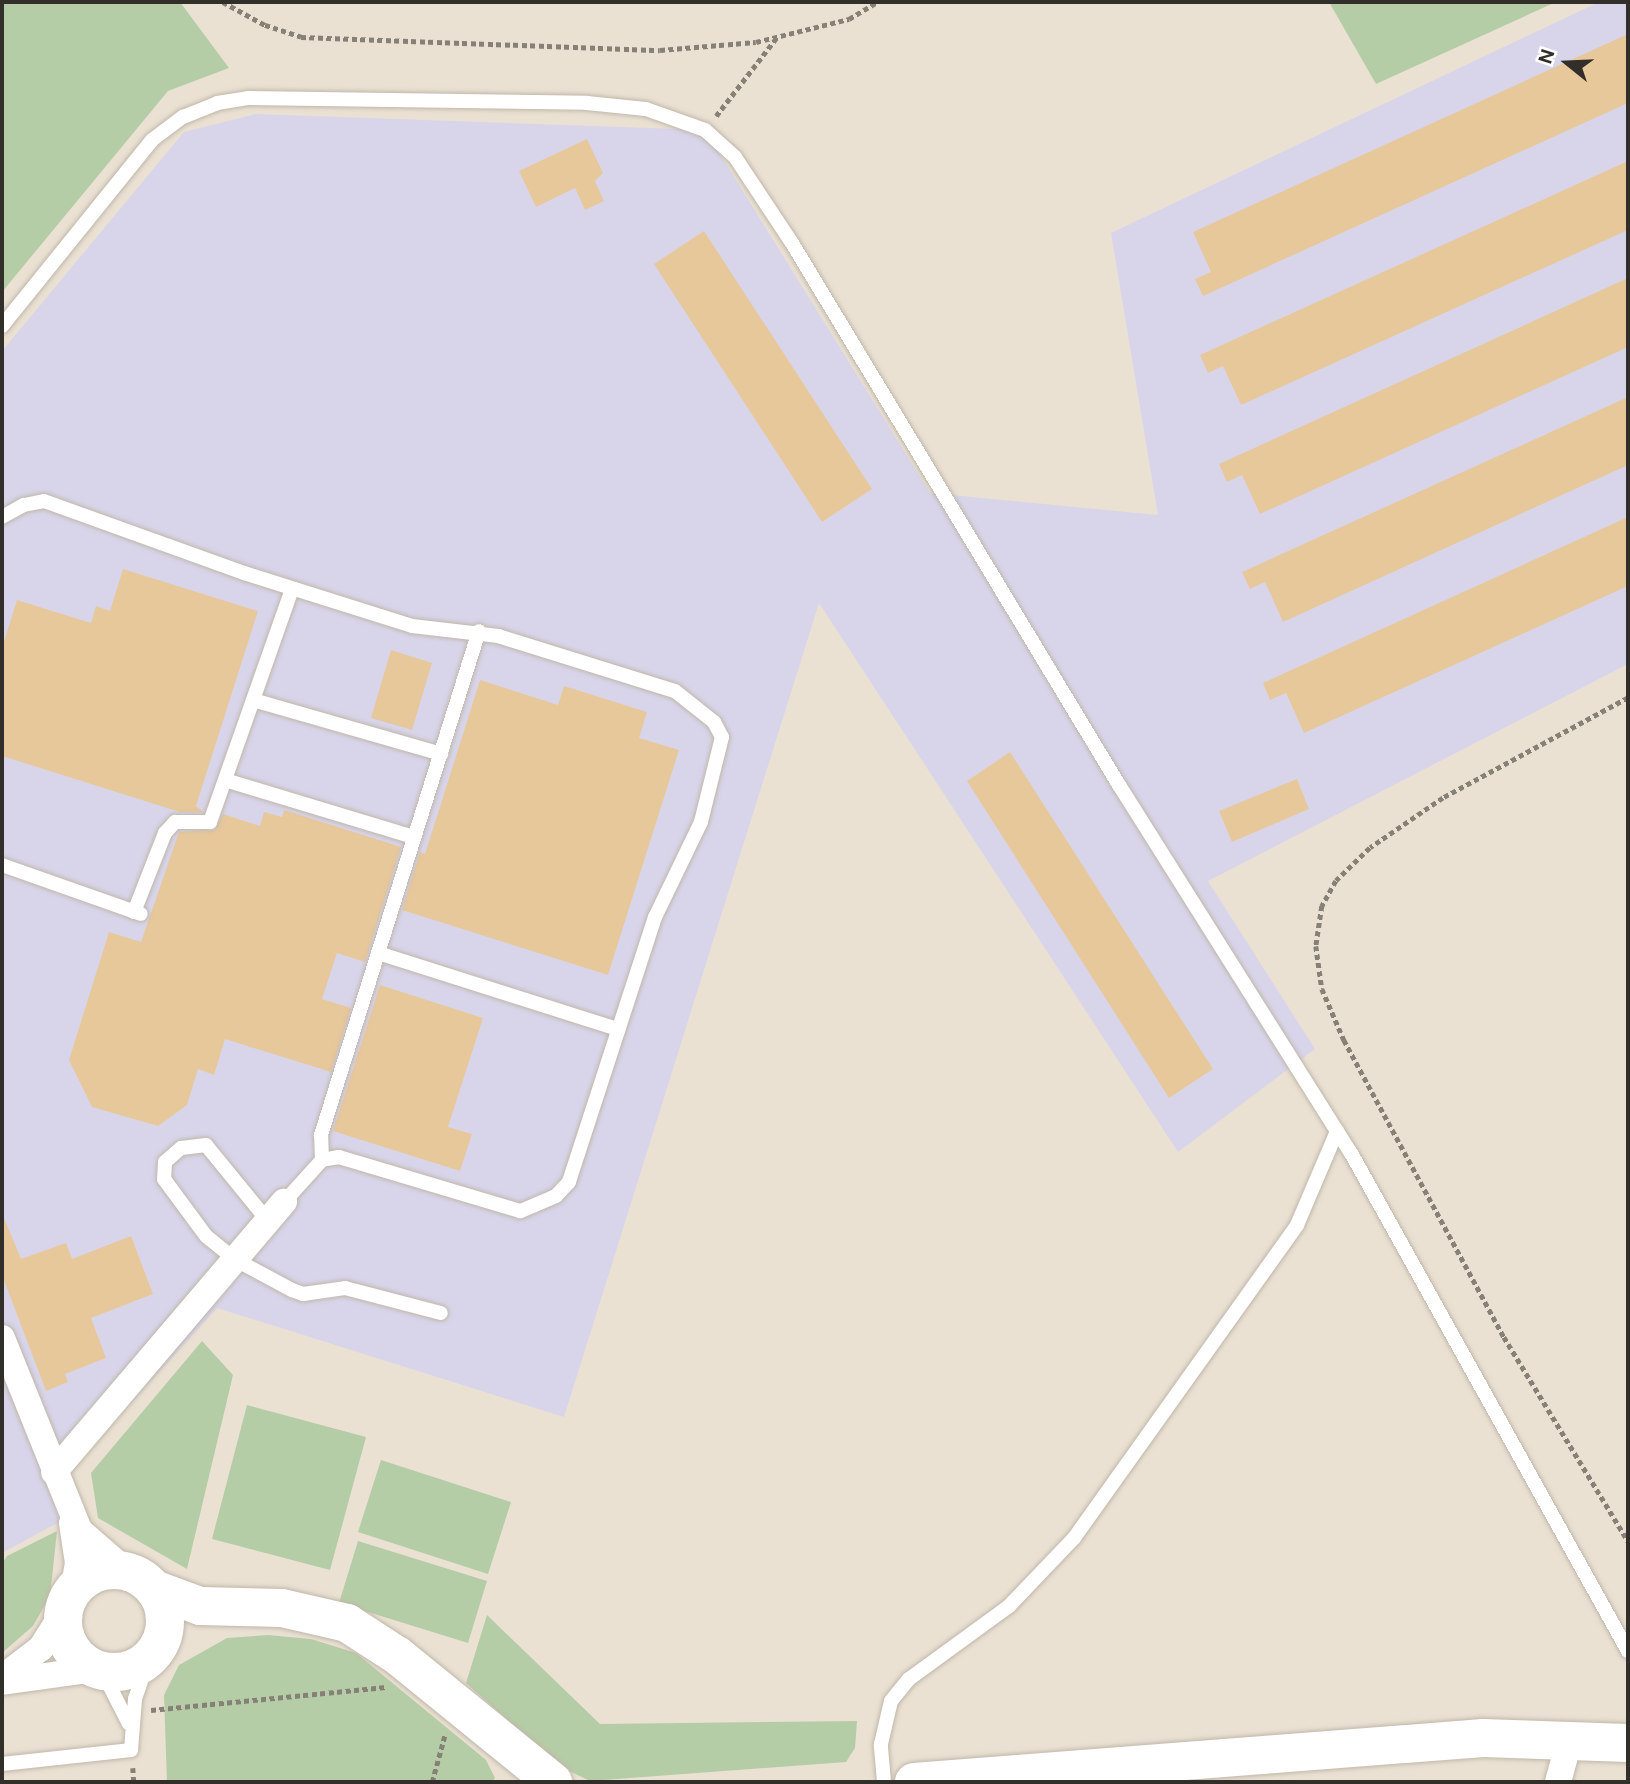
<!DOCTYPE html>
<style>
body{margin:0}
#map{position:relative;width:1630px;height:1784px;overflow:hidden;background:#eae1d3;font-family:"DM Sans",sans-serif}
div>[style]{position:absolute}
.industrial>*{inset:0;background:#d8d5eb}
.green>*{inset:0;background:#b5cda6}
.building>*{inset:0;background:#e7c89b}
.path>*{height:4.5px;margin-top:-2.25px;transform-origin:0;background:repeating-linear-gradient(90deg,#868077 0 5px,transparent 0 8.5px)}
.roads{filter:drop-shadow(0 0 2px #c0b7aa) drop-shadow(0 0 2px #c0b7aa)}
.lane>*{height:14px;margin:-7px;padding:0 7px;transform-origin:7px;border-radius:7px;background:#fff}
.street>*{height:26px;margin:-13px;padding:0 13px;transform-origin:13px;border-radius:13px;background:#fff}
.secondary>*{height:38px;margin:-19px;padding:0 19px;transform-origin:19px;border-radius:19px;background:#fff}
.secondary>.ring{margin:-19px;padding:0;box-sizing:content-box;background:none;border:38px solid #fff;border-radius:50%}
span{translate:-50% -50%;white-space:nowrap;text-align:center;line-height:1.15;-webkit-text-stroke:7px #fff;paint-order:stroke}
.frame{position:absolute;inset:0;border:4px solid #322f2a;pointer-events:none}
.north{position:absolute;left:1532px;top:28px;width:70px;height:70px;-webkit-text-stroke:5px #fff;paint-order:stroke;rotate:288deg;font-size:19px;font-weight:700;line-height:28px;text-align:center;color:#322f2a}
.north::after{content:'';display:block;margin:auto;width:24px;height:32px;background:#322f2a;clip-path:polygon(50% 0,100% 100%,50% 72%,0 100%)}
</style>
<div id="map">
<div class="industrial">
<i style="clip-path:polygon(1599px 2px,1628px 2px,1628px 664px,1208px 881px,1315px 1049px,1178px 1152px,819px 603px,564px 1417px,217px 1308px,52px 1490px,61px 1521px,2px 1553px,2px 351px,184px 132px,256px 114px,705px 130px,930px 493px,1158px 515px,1111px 233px)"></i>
</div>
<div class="green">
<i style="clip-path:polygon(2px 2px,180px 2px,229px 68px,168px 91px,2px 292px)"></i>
<i style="clip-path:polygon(1329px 2px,1556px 2px,1376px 84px)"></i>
<i style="clip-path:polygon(202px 1341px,233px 1375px,187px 1569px,98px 1518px,91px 1473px)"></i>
<i style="clip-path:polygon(247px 1405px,366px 1437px,330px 1570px,212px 1539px)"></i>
<i style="clip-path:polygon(381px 1460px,511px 1502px,488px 1574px,358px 1532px)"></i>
<i style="clip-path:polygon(57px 1531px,50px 1596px,33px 1626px,2px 1653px,2px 1564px,7px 1556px)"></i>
<i style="clip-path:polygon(358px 1541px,487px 1581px,468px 1643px,339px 1603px)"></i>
<i style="clip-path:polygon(487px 1615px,600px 1724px,857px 1721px,855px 1748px,846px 1762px,590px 1781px,559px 1766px,466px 1683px)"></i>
<i style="clip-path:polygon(268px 1635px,311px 1639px,356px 1653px,486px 1760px,495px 1778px,492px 1782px,167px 1782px,164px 1695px,179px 1665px,227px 1638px)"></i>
</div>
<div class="building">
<i style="clip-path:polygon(1628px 34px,1628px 103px,1203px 296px,1195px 279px,1211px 272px,1193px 232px)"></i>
<i style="clip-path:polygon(587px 139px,603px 173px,595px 181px,604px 201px,585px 210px,575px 188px,536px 207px,519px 171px)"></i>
<i style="clip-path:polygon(1628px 161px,1628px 230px,1241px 405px,1223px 366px,1208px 373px,1200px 355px)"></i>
<i style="clip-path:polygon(704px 231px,872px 489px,822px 522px,654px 264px)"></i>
<i style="clip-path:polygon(1628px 278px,1628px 347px,1260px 514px,1242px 475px,1227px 482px,1219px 464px)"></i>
<i style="clip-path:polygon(1628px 397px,1628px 465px,1283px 622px,1265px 582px,1250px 589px,1242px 572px)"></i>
<i style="clip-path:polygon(1628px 517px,1628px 586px,1304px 733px,1286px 693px,1270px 700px,1263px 683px)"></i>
<i style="clip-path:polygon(123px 569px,258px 611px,196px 806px,203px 812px,180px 812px,2px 756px,2px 648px,17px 600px,91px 623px,96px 606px,110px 611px)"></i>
<i style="clip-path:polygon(391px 650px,432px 663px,412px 730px,371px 718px)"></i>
<i style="clip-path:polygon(480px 680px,558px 705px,564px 686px,647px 712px,639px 738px,679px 750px,608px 975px,402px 910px,420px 852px,425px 854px)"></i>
<i style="clip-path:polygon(1010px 752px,1213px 1069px,1169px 1098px,967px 781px)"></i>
<i style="clip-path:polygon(1297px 779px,1309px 809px,1232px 842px,1219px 811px)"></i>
<i style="clip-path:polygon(284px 810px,401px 847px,365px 962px,337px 953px,322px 999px,351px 1008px,331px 1072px,225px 1039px,214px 1075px,198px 1069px,187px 1105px,158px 1126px,92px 1107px,69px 1060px,109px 932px,141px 942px,179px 832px,215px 830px,223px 814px,260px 826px,264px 812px,282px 817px)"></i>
<i style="clip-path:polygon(380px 985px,483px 1018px,448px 1127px,472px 1134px,460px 1171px,333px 1131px)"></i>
<i style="clip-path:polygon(2px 1213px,21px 1259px,66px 1243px,72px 1259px,131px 1236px,153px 1294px,91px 1318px,106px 1358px,65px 1374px,68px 1382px,46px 1391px,2px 1275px)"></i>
</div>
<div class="path">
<i style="left:223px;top:2px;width:48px;rotate:28.7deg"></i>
<i style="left:265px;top:25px;width:38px;rotate:18deg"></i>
<i style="left:301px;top:37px;width:359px;rotate:2.1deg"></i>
<i style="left:660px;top:50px;width:96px;rotate:-4.8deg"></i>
<i style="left:756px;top:42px;width:96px;rotate:-13.9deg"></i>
<i style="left:849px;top:19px;width:33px;rotate:-31deg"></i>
<i style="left:716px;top:116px;width:100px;rotate:-52.3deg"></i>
<i style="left:1628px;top:698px;width:210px;rotate:151.6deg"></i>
<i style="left:1443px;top:798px;width:88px;rotate:145.6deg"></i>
<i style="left:1370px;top:848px;width:47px;rotate:135.9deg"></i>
<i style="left:1336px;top:881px;width:29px;rotate:119deg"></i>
<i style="left:1322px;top:906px;width:40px;rotate:98.5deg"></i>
<i style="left:1316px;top:946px;width:43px;rotate:82.1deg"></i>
<i style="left:1322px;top:989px;width:56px;rotate:66.7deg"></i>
<i style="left:1344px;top:1040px;width:337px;rotate:61.7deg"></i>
<i style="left:1504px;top:1337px;width:239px;rotate:58.7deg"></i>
<i style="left:151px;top:1710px;width:236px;rotate:-5.6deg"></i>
<i style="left:133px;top:1768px;width:14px;rotate:86deg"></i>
<i style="left:432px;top:1782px;width:50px;rotate:-74.8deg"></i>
</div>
<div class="roads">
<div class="lane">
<i style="left:2px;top:326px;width:239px;rotate:-51.1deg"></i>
<i style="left:152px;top:140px;width:39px;rotate:-37deg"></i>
<i style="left:183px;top:117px;width:37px;rotate:-22deg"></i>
<i style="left:217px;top:103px;width:31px;rotate:-9deg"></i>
<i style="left:248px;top:98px;width:339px;rotate:0.8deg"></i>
<i style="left:587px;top:103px;width:59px;rotate:5.8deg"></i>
<i style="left:646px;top:109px;width:63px;rotate:19.6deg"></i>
<i style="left:705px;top:130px;width:40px;rotate:42deg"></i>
<i style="left:735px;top:157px;width:103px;rotate:56.5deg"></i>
<i style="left:792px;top:243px;width:633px;rotate:58.9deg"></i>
<i style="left:1119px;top:785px;width:435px;rotate:57.8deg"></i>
<i style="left:1351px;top:1153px;width:570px;rotate:60.92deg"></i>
<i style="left:2px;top:517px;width:25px;rotate:-29deg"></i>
<i style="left:24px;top:505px;width:20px;rotate:-11deg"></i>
<i style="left:44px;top:501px;width:213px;rotate:19.8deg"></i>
<i style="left:244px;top:573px;width:176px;rotate:17.5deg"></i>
<i style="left:412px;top:626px;width:87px;rotate:6.6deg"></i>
<i style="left:498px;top:636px;width:185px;rotate:17.3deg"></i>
<i style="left:675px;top:691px;width:50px;rotate:38.5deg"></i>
<i style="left:714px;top:722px;width:17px;rotate:62deg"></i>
<i style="left:722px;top:737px;width:88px;rotate:103.9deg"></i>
<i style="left:701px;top:822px;width:106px;rotate:115.8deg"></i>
<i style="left:655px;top:917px;width:279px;rotate:108deg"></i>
<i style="left:569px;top:1182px;width:19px;rotate:133deg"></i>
<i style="left:556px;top:1196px;width:39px;rotate:157deg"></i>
<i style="left:520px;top:1211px;width:189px;rotate:-163.4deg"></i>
<i style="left:339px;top:1157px;width:17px;rotate:170deg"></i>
<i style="left:322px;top:1160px;width:57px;rotate:132.1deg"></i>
<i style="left:253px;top:700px;width:196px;rotate:16deg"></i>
<i style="left:225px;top:780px;width:197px;rotate:16.8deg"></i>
<i style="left:2px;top:865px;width:147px;rotate:19.4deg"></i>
<i style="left:134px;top:912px;width:85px;rotate:-68.6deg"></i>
<i style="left:165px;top:833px;width:15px;rotate:-48deg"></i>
<i style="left:175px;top:822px;width:35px"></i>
<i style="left:210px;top:822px;width:247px;rotate:-70.6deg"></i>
<i style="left:378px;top:953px;width:252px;rotate:17.6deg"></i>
<i style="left:322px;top:1160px;width:25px;rotate:-92deg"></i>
<i style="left:321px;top:1135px;width:528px;rotate:-72.59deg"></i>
<i style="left:268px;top:1221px;width:98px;rotate:-129.2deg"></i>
<i style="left:206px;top:1145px;width:25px;rotate:173deg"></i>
<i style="left:181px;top:1148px;width:21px;rotate:139deg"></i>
<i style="left:165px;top:1162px;width:17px;rotate:93deg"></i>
<i style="left:164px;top:1179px;width:71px;rotate:53.6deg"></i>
<i style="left:206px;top:1236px;width:38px;rotate:39deg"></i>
<i style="left:236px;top:1260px;width:64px;rotate:28.2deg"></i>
<i style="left:292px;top:1290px;width:12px;rotate:20deg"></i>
<i style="left:303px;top:1294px;width:42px;rotate:-8.1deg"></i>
<i style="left:345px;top:1288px;width:99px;rotate:14.6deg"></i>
<i style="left:102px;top:1671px;width:59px;rotate:63deg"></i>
<i style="left:2px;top:1764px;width:130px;rotate:-6.2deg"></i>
<i style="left:131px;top:1750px;width:51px;rotate:-85.5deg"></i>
<i style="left:135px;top:1699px;width:43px;rotate:-71.1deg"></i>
<i style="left:884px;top:1782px;width:38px;rotate:-95deg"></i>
<i style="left:881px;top:1744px;width:44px;rotate:-76.9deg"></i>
<i style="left:891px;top:1701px;width:28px;rotate:-51deg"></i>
<i style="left:909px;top:1679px;width:124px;rotate:-36.1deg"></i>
<i style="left:1009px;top:1606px;width:94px;rotate:-46.3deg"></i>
<i style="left:1074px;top:1538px;width:384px;rotate:-54.5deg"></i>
<i style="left:1297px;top:1225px;width:102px;rotate:-66.9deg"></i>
</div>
<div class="street">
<i style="left:2px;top:1338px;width:207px;rotate:68.1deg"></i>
<i style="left:79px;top:1530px;width:62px;rotate:41.1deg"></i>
<i style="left:54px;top:1472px;width:355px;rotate:-49.6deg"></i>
<i style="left:72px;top:1523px;width:40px;rotate:81.5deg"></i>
<i style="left:78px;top:1563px;width:27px;rotate:100deg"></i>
<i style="left:3px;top:1677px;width:48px;rotate:-37.3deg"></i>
<i style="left:41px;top:1648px;width:41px;rotate:-57.8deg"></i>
<i style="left:2px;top:1682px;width:93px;rotate:-8deg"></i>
<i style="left:1558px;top:1782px;width:46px;rotate:-74.7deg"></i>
</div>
<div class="secondary">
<i class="ring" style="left:63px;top:1570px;width:64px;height:64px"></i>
<i style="left:154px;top:1589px;width:49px;rotate:20.3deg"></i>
<i style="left:200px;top:1606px;width:82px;rotate:1.4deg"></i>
<i style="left:282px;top:1608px;width:67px;rotate:13deg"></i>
<i style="left:347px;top:1623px;width:61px;rotate:32.9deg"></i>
<i style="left:398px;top:1656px;width:200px;rotate:39.1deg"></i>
<i style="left:914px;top:1782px;width:571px;rotate:-4.42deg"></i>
<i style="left:1483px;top:1738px;width:145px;rotate:2deg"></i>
</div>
</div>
<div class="frame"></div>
<div class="north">N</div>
</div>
